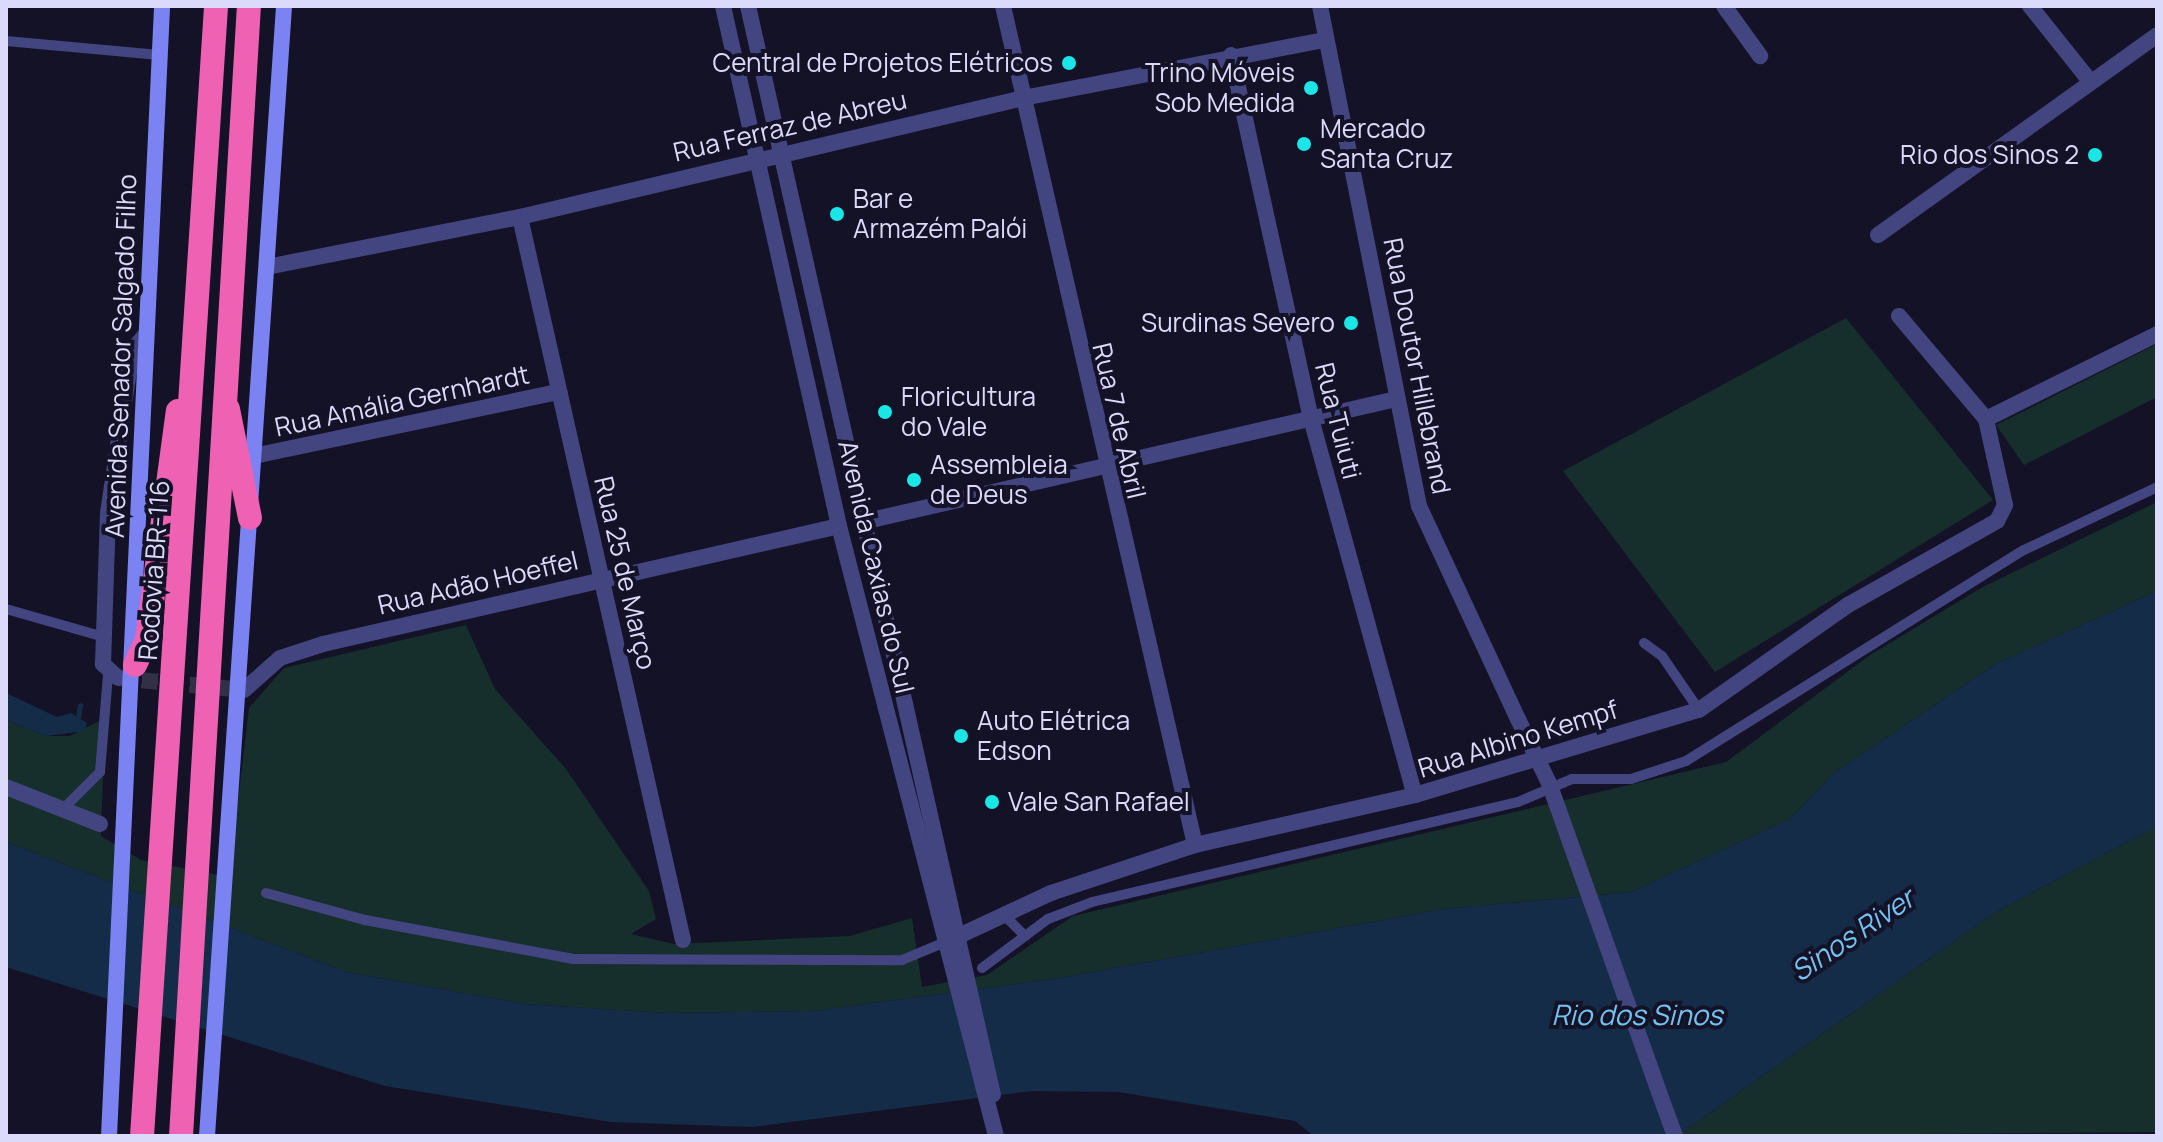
<!DOCTYPE html>
<meta charset="utf-8">
<style>
body{margin:0}
#map{position:relative;width:2163px;height:1142px;overflow:hidden;background:#141226;font-family:Manrope,sans-serif}
div>[style]{position:absolute}
.green>*{inset:0;background:#162f2c}
.water>*{inset:0;background:#142c48}
.stream>*{height:5px;margin:-2.5px;padding:0 2.5px;transform-origin:2.5px;border-radius:2.5px;background:#142c48}
.minor-tunnel>*{height:16px;margin-top:-8px;transform-origin:0;background:repeating-linear-gradient(90deg,#323046 0 16px,transparent 0 24px)}
.service>*{height:10px;margin:-5px;padding:0 5px;transform-origin:5px;border-radius:5px;background:#424580}
.minor>*{height:16px;margin:-8px;padding:0 8px;transform-origin:8px;border-radius:8px;background:#424580}
.tertiary>*{height:16px;margin:-8px;padding:0 8px;transform-origin:8px;border-radius:8px;background:#424580}
.secondary>*{height:16px;margin:-8px;padding:0 8px;transform-origin:8px;border-radius:8px;background:#7b82f2}
.motorway>*{height:24px;margin:-12px;padding:0 12px;transform-origin:12px;border-radius:12px;background:#ef61b2}
.tertiary-bridge>*{height:16px;margin:-8px;padding:0 8px;transform-origin:8px;border-radius:8px;background:#424580}
.dots>*{width:22px;height:22px;translate:-50% -50%;box-sizing:border-box;border:4px solid #141226;border-radius:50%}
span{translate:-50% -50%;white-space:nowrap;text-align:center;line-height:1.15;-webkit-text-stroke:8px #141226;paint-order:stroke}
.poi-label{font-size:26px;color:#dbdafb}
.right{translate:-100% -50%;text-align:right}
.left{translate:0 -50%;text-align:left}
.street-label{font-size:26px;color:#dbdafb}
.water-label{font-size:28px;color:#73c2f1;font-style:italic}
.frame{position:absolute;inset:0;border:8px solid #dbdafb;pointer-events:none}
</style>
<div id="map">
<div class="green">
<i style="clip-path:polygon(1846px 318px,1993px 500px,1715px 672px,1563px 471px)"></i>
<i style="clip-path:polygon(2157px 344px,2157px 397px,2024px 465px,1996px 425px)"></i>
<i style="clip-path:polygon(2157px 502px,2157px 591px,1996px 664px,1834px 773px,1790px 819px,1631px 892px,1444px 909px,1054px 979px,813px 1011px,665px 1013px,525px 1004px,346px 972px,6px 842px,6px 720px,47px 736px,70px 736px,105px 718px,101px 836px,141px 860px,229px 877px,249px 708px,284px 668px,466px 625px,495px 689px,566px 769px,649px 891px,656px 919px,631px 934px,674px 944px,850px 936px,912px 918px,922px 987px,987px 975px,1073px 916px,1726px 762px,1870px 655px,1981px 588px)"></i>
<i style="clip-path:polygon(2157px 826px,2157px 1132px,1677px 1136px,1996px 912px)"></i>
</div>
<div class="water">
<i style="clip-path:polygon(2157px 591px,2157px 826px,1996px 912px,1677px 1136px,1314px 1136px,1295px 1121px,1119px 1092px,1032px 1091px,753px 1127px,611px 1122px,385px 1086px,6px 967px,6px 842px,346px 972px,525px 1004px,665px 1013px,813px 1011px,1054px 979px,1444px 909px,1631px 892px,1790px 819px,1834px 773px,1996px 664px)"></i>
<i style="clip-path:polygon(6px 693px,57px 717px,71px 713px,87px 723px,85px 731px,47px 736px,6px 720px)"></i>
</div>
<div class="stream">
<i style="left:77px;top:724px;width:19px;rotate:-81deg"></i>
</div>
<div class="minor-tunnel">
<i style="left:118px;top:678px;width:127px;rotate:5.4deg"></i>
</div>
<div class="service">
<i style="left:6px;top:41px;width:154px;rotate:5.2deg"></i>
<i style="left:6px;top:609px;width:102px;rotate:15.9deg"></i>
<i style="left:1644px;top:643px;width:22px;rotate:36deg"></i>
<i style="left:1662px;top:656px;width:65px;rotate:55.6deg"></i>
<i style="left:64px;top:808px;width:51px;rotate:-45deg"></i>
<i style="left:100px;top:772px;width:98px;rotate:-85.3deg"></i>
<i style="left:266px;top:893px;width:103px;rotate:15.3deg"></i>
<i style="left:365px;top:920px;width:212px;rotate:10.6deg"></i>
<i style="left:573px;top:959px;width:329px;rotate:0.2deg"></i>
<i style="left:902px;top:960px;width:44px;rotate:-22.5deg"></i>
<i style="left:1004px;top:915px;width:30px;rotate:45deg"></i>
<i style="left:982px;top:968px;width:82px;rotate:-36.6deg"></i>
<i style="left:1048px;top:919px;width:47px;rotate:-21.1deg"></i>
<i style="left:1092px;top:902px;width:438px;rotate:-13.2deg"></i>
<i style="left:1518px;top:802px;width:59px;rotate:-23.1deg"></i>
<i style="left:1572px;top:779px;width:59px"></i>
<i style="left:1631px;top:779px;width:58px;rotate:-18.1deg"></i>
<i style="left:1686px;top:761px;width:398px;rotate:-32deg"></i>
<i style="left:2024px;top:550px;width:147px;rotate:-25.3deg"></i>
</div>
<div class="minor">
<i style="left:1003px;top:6px;width:861px;rotate:77.11deg"></i>
<i style="left:1724px;top:6px;width:62px;rotate:54.2deg"></i>
<i style="left:2030px;top:6px;width:95px;rotate:51.4deg"></i>
<i style="left:1231px;top:55px;width:369px;rotate:77.6deg"></i>
<i style="left:1310px;top:415px;width:394px;rotate:74.6deg"></i>
<i style="left:520px;top:217px;width:741px;rotate:77.3deg"></i>
<i style="left:1878px;top:235px;width:343px;rotate:-35.6deg"></i>
<i style="left:267px;top:267px;width:258px;rotate:-11.2deg"></i>
<i style="left:520px;top:217px;width:517px;rotate:-13.31deg"></i>
<i style="left:1023px;top:98px;width:308px;rotate:-10.9deg"></i>
<i style="left:1986px;top:419px;width:191px;rotate:-26.4deg"></i>
<i style="left:254px;top:456px;width:312px;rotate:-11.9deg"></i>
<i style="left:867px;top:521px;width:543px;rotate:-12.99deg"></i>
<i style="left:118px;top:678px;width:21px;rotate:-137deg"></i>
<i style="left:103px;top:664px;width:151px;rotate:-88.1deg"></i>
<i style="left:108px;top:513px;width:164px;rotate:-81.6deg"></i>
<i style="left:132px;top:351px;width:19px;rotate:-51deg"></i>
<i style="left:244px;top:690px;width:48px;rotate:-41.6deg"></i>
<i style="left:280px;top:658px;width:45px;rotate:-18deg"></i>
<i style="left:323px;top:644px;width:529px;rotate:-12.88deg"></i>
<i style="left:6px;top:787px;width:101px;rotate:21.5deg"></i>
<i style="left:948px;top:941px;width:114px;rotate:-25deg"></i>
<i style="left:1051px;top:893px;width:152px;rotate:-18.4deg"></i>
<i style="left:1195px;top:845px;width:226px;rotate:-12.8deg"></i>
<i style="left:1415px;top:795px;width:296px;rotate:-16.7deg"></i>
<i style="left:1699px;top:710px;width:182px;rotate:-35.2deg"></i>
<i style="left:1848px;top:605px;width:171px;rotate:-29.4deg"></i>
<i style="left:1997px;top:521px;width:18px;rotate:-63deg"></i>
<i style="left:2005px;top:505px;width:88px;rotate:-102.5deg"></i>
<i style="left:1986px;top:419px;width:135px;rotate:-130.2deg"></i>
</div>
<div class="tertiary">
<i style="left:723px;top:6px;width:533px;rotate:77.42deg"></i>
<i style="left:839px;top:526px;width:630px;rotate:75.57deg"></i>
<i style="left:748px;top:6px;width:1116px;rotate:77.32deg"></i>
<i style="left:1320px;top:6px;width:510px;rotate:78.8deg"></i>
<i style="left:1419px;top:506px;width:235px;rotate:65.1deg"></i>
<i style="left:1659px;top:1092px;width:47px;rotate:70deg"></i>
</div>
<div class="secondary">
<i style="left:109px;top:1136px;width:1131px;rotate:-87.31deg"></i>
<i style="left:207px;top:1136px;width:1133px;rotate:-86.1deg"></i>
</div>
<div class="motorway">
<i style="left:228px;top:409px;width:111px;rotate:78.6deg"></i>
<i style="left:135px;top:665px;width:29px;rotate:-65deg"></i>
<i style="left:147px;top:639px;width:230px;rotate:-82.3deg"></i>
<i style="left:142px;top:1136px;width:1132px;rotate:-86.25deg"></i>
<i style="left:181px;top:1136px;width:1132px;rotate:-86.56deg"></i>
</div>
<div class="tertiary-bridge">
<i style="left:1518px;top:719px;width:71px;rotate:64.2deg"></i>
<i style="left:1549px;top:783px;width:328px;rotate:70.4deg"></i>
</div>
<div class="dots">
<i style="left:1069px;top:63px;background:#1ae6e8"></i>
<i style="left:1311px;top:88px;background:#1ae6e8"></i>
<i style="left:1304px;top:144px;background:#1ae6e8"></i>
<i style="left:2095px;top:155px;background:#1ae6e8"></i>
<i style="left:837px;top:214px;background:#1ae6e8"></i>
<i style="left:1351px;top:323px;background:#1ae6e8"></i>
<i style="left:885px;top:412px;background:#1ae6e8"></i>
<i style="left:914px;top:480px;background:#1ae6e8"></i>
<i style="left:961px;top:736px;background:#1ae6e8"></i>
<i style="left:992px;top:802px;background:#1ae6e8"></i>
</div>
<div class="poi-label">
<span class="right" style="left:1053px;top:63px">Central de Projetos Elétricos</span>
<span class="right" style="left:1295px;top:88px">Trino Móveis<br>Sob Medida</span>
<span class="left" style="left:1320px;top:144px">Mercado<br>Santa Cruz</span>
<span class="right" style="left:2079px;top:155px">Rio dos Sinos 2</span>
<span class="left" style="left:853px;top:214px">Bar e<br>Armazém Palói</span>
<span class="right" style="left:1335px;top:323px">Surdinas Severo</span>
<span class="left" style="left:901px;top:412px">Floricultura<br>do Vale</span>
<span class="left" style="left:930px;top:480px">Assembleia<br>de Deus</span>
<span class="left" style="left:977px;top:736px">Auto Elétrica<br>Edson</span>
<span class="left" style="left:1008px;top:802px">Vale San Rafael</span>
</div>
<div class="street-label">
<span style="left:790px;top:126px;rotate:-13deg">Rua Ferraz de Abreu</span>
<span style="left:121px;top:356px;rotate:-88deg">Avenida Senador Salgado Filho</span>
<span style="left:1417px;top:366px;rotate:79deg">Rua Doutor Hillebrand</span>
<span style="left:402px;top:401px;rotate:-12deg">Rua Amália Gernhardt</span>
<span style="left:1119px;top:421px;rotate:77deg">Rua 7 de Abril</span>
<span style="left:1338px;top:421px;rotate:76deg">Rua Tuiuti</span>
<span style="left:876px;top:567px;rotate:77deg">Avenida Caxias do Sul</span>
<span style="left:154px;top:570px;rotate:-86deg">Rodovia BR-116</span>
<span style="left:625px;top:573px;rotate:77deg">Rua 25 de Março</span>
<span style="left:478px;top:583px;rotate:-13deg">Rua Adão Hoeffel</span>
<span style="left:1518px;top:739px;rotate:-17deg">Rua Albino Kempf</span>
</div>
<div class="water-label">
<span style="left:1852px;top:934px;rotate:-34deg">Sinos River</span>
<span style="left:1637px;top:1014px">Rio dos Sinos</span>
</div>
<div class="frame"></div>
</div>
